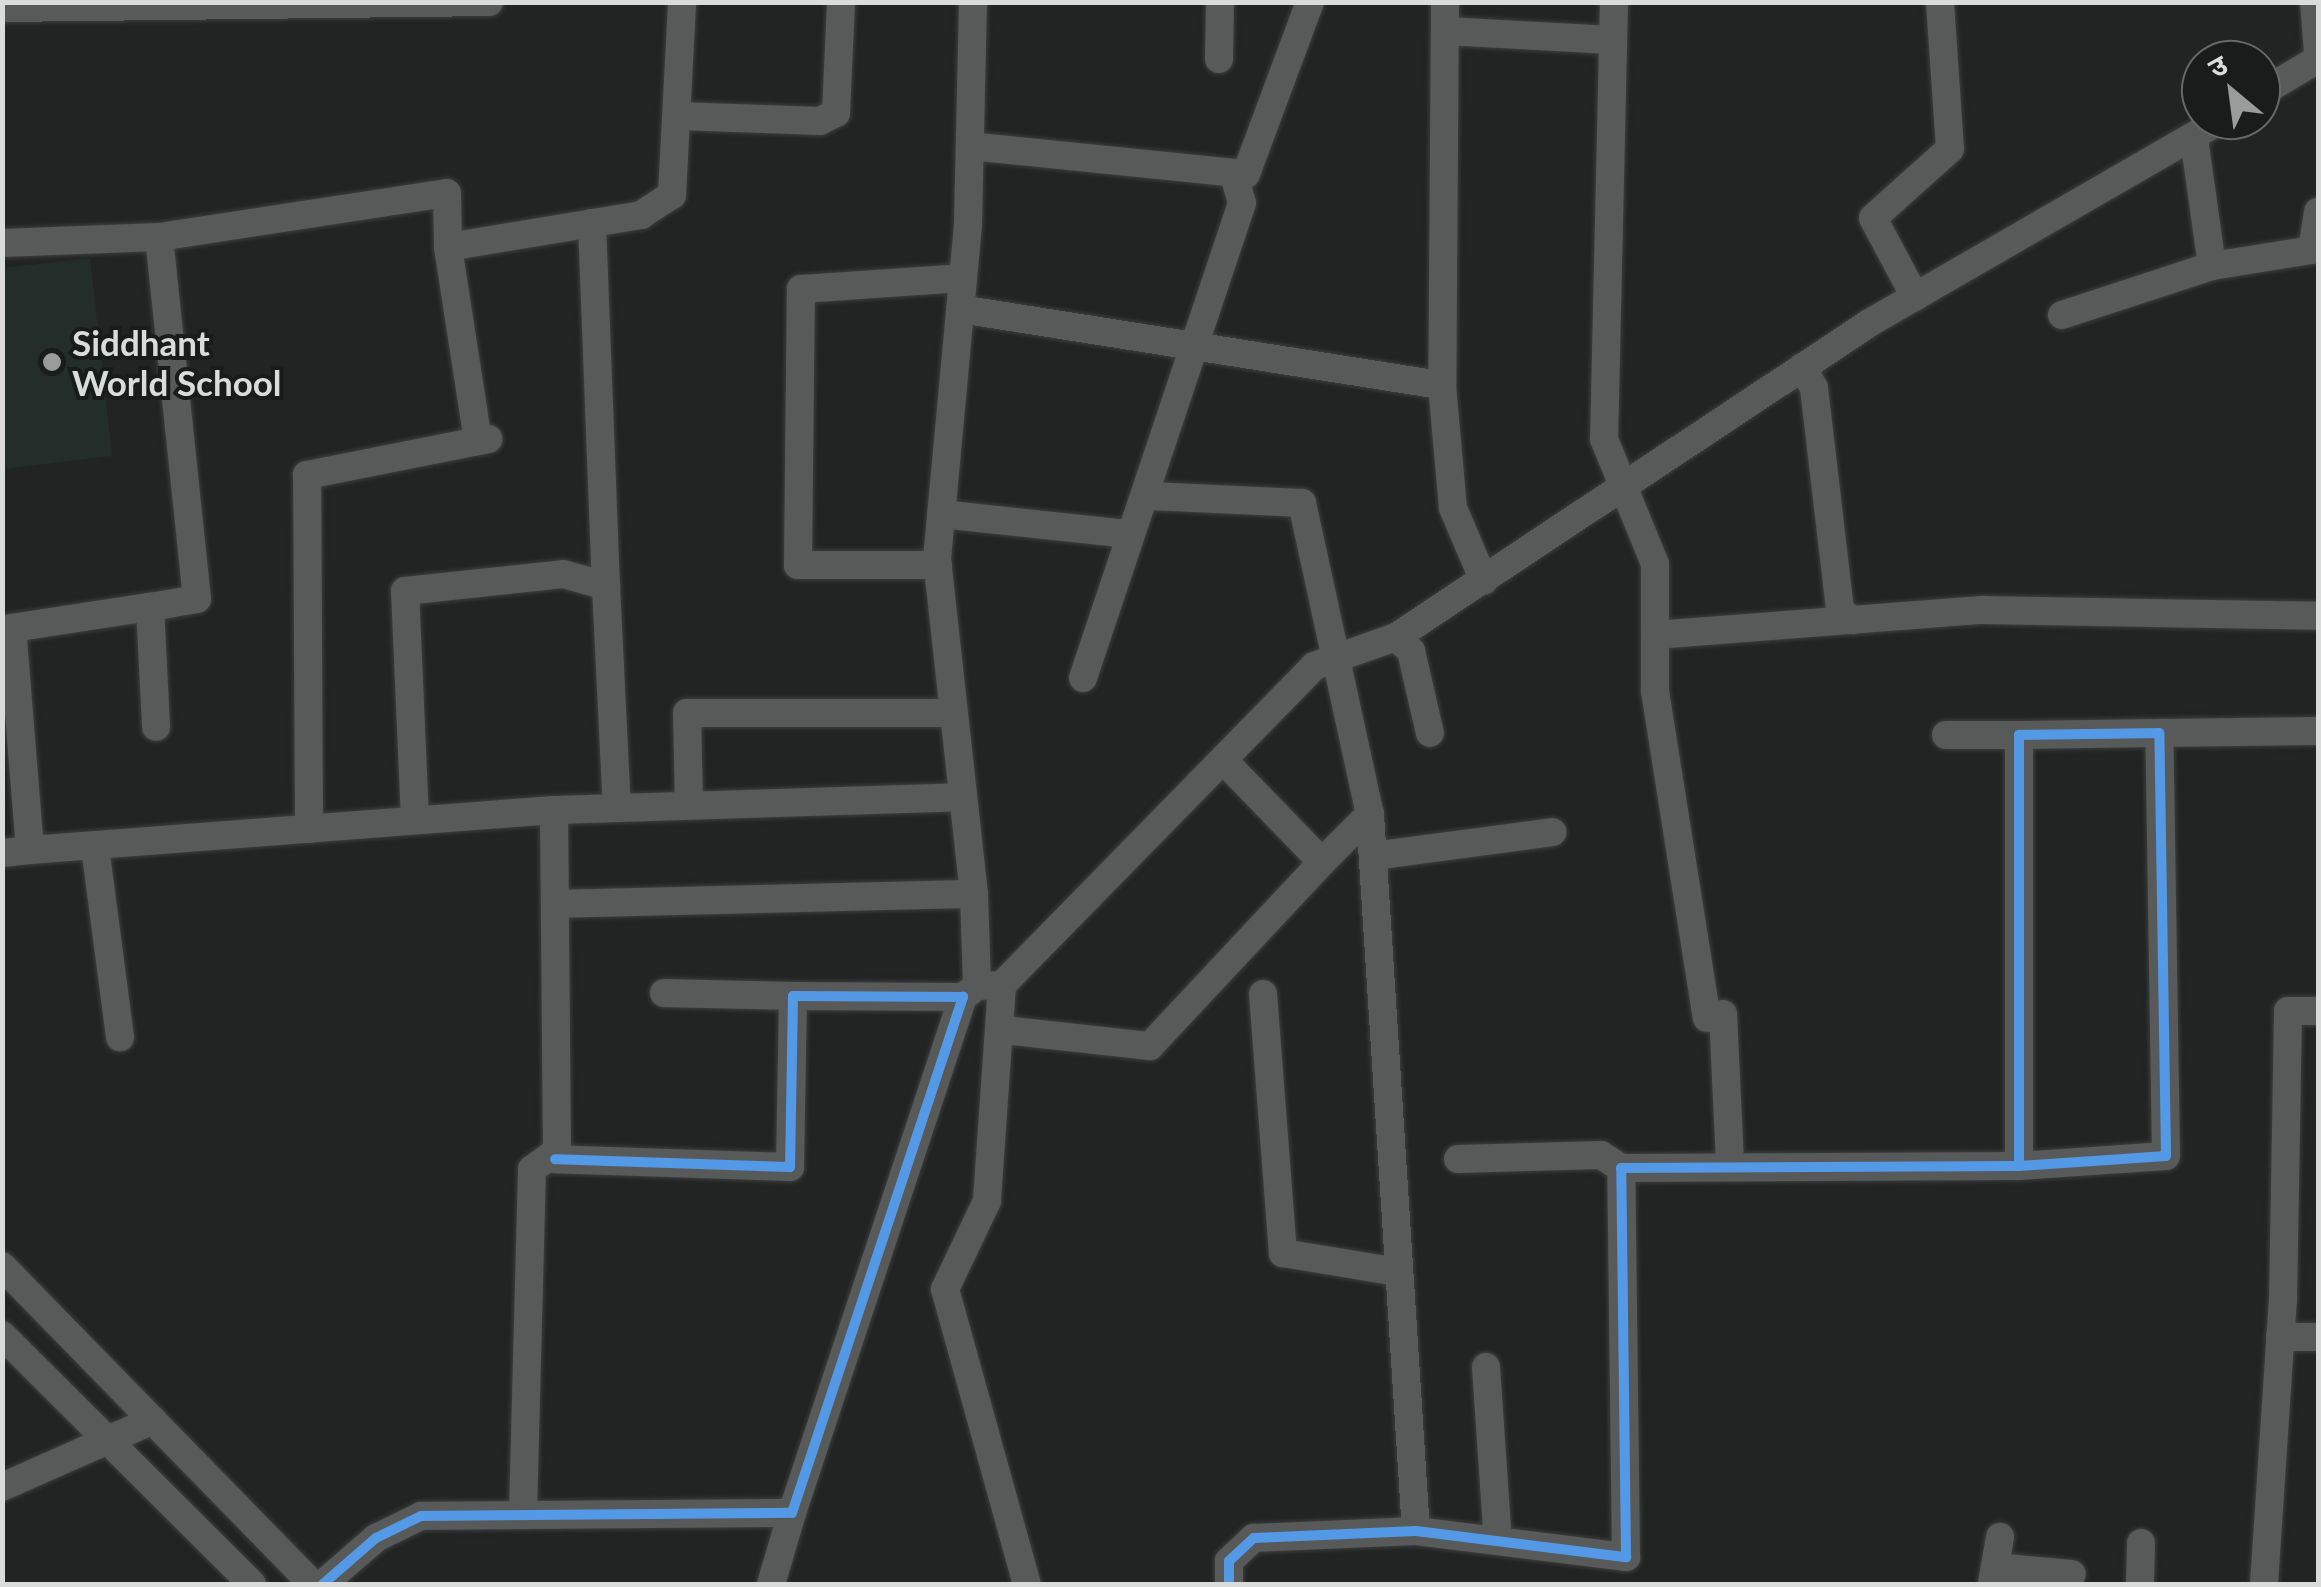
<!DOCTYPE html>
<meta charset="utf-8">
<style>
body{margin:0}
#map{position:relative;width:2321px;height:1587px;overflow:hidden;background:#222423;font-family:Lato,"Noto Sans Devanagari",sans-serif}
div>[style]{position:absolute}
.built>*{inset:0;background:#232d2a}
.roads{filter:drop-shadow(0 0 2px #3c3e3d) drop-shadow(0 0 2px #3c3e3d)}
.minor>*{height:28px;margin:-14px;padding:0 14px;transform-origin:14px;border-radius:14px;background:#585959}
.cycleway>*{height:10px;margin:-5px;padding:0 5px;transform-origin:5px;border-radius:5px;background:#5399e6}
.dots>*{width:28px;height:28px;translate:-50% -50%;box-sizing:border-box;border:5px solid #181c1b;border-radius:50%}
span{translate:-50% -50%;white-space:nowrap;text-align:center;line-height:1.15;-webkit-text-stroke:8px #181c1b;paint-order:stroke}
.poi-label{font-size:35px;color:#d9dcdb;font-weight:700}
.left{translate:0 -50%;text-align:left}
.frame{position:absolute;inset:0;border:5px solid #d9dcdb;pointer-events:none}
.north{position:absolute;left:2181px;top:40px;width:100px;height:100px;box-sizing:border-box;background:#181c1b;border:2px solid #656968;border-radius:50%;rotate:331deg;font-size:28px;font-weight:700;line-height:40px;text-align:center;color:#d9dcdb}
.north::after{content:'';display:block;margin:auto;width:35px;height:45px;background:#999c9b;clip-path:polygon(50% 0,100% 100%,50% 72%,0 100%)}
</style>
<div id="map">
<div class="built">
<i style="clip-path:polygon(90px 258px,112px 456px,3px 469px,3px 268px)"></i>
</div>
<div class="roads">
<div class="minor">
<i style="left:973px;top:2px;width:223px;rotate:91.3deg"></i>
<i style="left:968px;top:225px;width:335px;rotate:95.3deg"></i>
<i style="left:937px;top:559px;width:337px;rotate:83.7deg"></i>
<i style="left:1445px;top:2px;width:383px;rotate:90.4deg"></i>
<i style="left:1442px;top:385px;width:123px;rotate:84.9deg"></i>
<i style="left:1453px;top:508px;width:79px;rotate:67deg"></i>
<i style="left:1614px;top:2px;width:437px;rotate:91.3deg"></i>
<i style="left:1604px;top:439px;width:135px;rotate:67.8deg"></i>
<i style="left:1655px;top:564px;width:127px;rotate:90deg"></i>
<i style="left:1655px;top:691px;width:331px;rotate:81deg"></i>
<i style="left:2314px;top:2px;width:51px;rotate:85.5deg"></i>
<i style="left:2px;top:8px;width:487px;rotate:-0.7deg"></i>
<i style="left:1446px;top:31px;width:166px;rotate:3.1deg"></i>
<i style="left:1219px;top:59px;width:57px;rotate:-89deg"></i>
<i style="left:2261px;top:93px;width:66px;rotate:-30.8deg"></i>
<i style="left:678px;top:116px;width:142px;rotate:2deg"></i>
<i style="left:820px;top:121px;width:18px;rotate:-27deg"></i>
<i style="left:836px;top:113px;width:111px;rotate:-87.4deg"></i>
<i style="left:2194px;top:138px;width:129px;rotate:82deg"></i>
<i style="left:970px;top:146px;width:277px;rotate:5.8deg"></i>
<i style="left:1246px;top:174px;width:184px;rotate:-69.6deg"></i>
<i style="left:592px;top:223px;width:363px;rotate:87.8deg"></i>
<i style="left:159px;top:237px;width:291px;rotate:-8.7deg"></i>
<i style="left:447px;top:193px;width:54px;rotate:88.9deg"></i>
<i style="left:2px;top:243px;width:157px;rotate:-2.2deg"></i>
<i style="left:159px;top:237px;width:364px;rotate:84deg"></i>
<i style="left:197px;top:599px;width:48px;rotate:170.3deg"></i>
<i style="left:1915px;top:297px;width:89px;rotate:-118deg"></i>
<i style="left:1873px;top:218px;width:103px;rotate:-41.9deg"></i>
<i style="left:1950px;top:149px;width:147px;rotate:-93.9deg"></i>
<i style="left:960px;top:309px;width:488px;rotate:9deg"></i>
<i style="left:2062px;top:315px;width:158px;rotate:-18.1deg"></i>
<i style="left:2212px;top:266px;width:101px;rotate:-9.1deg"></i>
<i style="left:2312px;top:250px;width:39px;rotate:-81deg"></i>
<i style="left:1802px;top:367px;width:24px;rotate:60deg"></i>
<i style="left:1814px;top:388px;width:225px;rotate:83.3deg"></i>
<i style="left:1840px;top:611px;width:16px;rotate:35deg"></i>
<i style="left:478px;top:441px;width:196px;rotate:-98.8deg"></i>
<i style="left:448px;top:247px;width:196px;rotate:-9.4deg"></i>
<i style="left:641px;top:215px;width:37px;rotate:-33deg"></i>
<i style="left:672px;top:195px;width:193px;rotate:-87deg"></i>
<i style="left:1150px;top:496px;width:152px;rotate:2.6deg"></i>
<i style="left:1302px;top:503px;width:318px;rotate:77.7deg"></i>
<i style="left:1370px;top:814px;width:718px;rotate:86.33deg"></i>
<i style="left:941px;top:514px;width:187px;rotate:6.1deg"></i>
<i style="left:938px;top:565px;width:140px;rotate:180deg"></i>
<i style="left:798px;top:565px;width:276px;rotate:-89.4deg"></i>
<i style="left:801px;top:289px;width:161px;rotate:-3.9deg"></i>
<i style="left:1655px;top:635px;width:328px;rotate:-4.4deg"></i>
<i style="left:1982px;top:610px;width:336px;rotate:1deg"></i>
<i style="left:1396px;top:637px;width:21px;rotate:43deg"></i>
<i style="left:1411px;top:651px;width:84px;rotate:77deg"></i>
<i style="left:1083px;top:678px;width:501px;rotate:-71.49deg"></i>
<i style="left:1242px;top:203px;width:26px;rotate:-106deg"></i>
<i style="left:2159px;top:733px;width:159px;rotate:-0.7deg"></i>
<i style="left:1946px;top:735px;width:73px"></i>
<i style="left:689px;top:805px;width:92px;rotate:-91.2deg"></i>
<i style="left:687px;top:713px;width:265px"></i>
<i style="left:554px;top:810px;width:408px;rotate:-1.8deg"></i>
<i style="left:415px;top:819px;width:228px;rotate:-92.5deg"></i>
<i style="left:405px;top:591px;width:159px;rotate:-6.1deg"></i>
<i style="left:563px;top:574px;width:45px;rotate:15.6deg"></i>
<i style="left:606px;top:586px;width:221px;rotate:87.2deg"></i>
<i style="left:309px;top:829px;width:354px;rotate:-90.3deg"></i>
<i style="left:307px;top:475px;width:185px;rotate:-11.2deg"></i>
<i style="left:95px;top:847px;width:192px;rotate:82.5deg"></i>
<i style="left:30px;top:850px;width:526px;rotate:-4.37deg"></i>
<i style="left:554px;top:810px;width:341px;rotate:89.5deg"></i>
<i style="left:557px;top:1151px;width:31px;rotate:144deg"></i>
<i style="left:532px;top:1169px;width:342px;rotate:91.5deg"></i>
<i style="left:2px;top:853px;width:28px;rotate:-6deg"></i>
<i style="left:30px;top:850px;width:223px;rotate:-94.6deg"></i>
<i style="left:12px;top:628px;width:140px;rotate:-8.7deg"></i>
<i style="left:150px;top:607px;width:120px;rotate:87.1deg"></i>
<i style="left:1373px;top:856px;width:181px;rotate:-7.6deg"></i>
<i style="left:1322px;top:862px;width:68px;rotate:-45deg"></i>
<i style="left:556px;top:904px;width:418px;rotate:-1.4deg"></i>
<i style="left:974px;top:894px;width:92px;rotate:88.1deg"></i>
<i style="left:977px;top:986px;width:18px;rotate:142deg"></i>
<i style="left:1002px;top:985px;width:217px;rotate:94deg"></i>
<i style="left:987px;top:1201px;width:98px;rotate:115.5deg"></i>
<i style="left:945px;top:1289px;width:306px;rotate:74.5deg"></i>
<i style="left:977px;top:986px;width:25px;rotate:-2deg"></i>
<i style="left:1002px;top:985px;width:446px;rotate:-45.6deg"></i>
<i style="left:1314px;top:666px;width:87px;rotate:-19.5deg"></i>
<i style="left:1396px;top:637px;width:570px;rotate:-33.55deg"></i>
<i style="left:1871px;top:322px;width:404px;rotate:-30deg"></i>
<i style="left:664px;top:993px;width:129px;rotate:1.3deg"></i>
<i style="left:1263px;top:994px;width:260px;rotate:85.6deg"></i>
<i style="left:1283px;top:1253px;width:117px;rotate:9.4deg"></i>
<i style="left:1723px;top:1014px;width:150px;rotate:87.3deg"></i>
<i style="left:1004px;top:1030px;width:147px;rotate:6.3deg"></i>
<i style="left:1150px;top:1046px;width:252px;rotate:-46.9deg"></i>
<i style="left:1322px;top:862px;width:142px;rotate:-134.1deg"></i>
<i style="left:1458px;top:1159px;width:143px;rotate:-1.6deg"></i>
<i style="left:1601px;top:1155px;width:24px;rotate:33deg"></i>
<i style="left:2px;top:1266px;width:444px;rotate:45.7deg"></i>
<i style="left:2px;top:1335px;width:353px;rotate:44.9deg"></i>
<i style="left:2280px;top:1337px;width:38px"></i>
<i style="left:1486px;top:1367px;width:174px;rotate:86.1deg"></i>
<i style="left:2px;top:1487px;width:165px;rotate:-23.9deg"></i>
<i style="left:1995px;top:1567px;width:77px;rotate:5.2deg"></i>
<i style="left:1992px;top:1583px;width:47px;rotate:-80.1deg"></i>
<i style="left:323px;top:1584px;width:70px;rotate:-41deg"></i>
<i style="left:376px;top:1538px;width:50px;rotate:-26.1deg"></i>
<i style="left:421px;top:1516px;width:371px;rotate:-0.5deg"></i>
<i style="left:792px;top:1513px;width:544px;rotate:-71.67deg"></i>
<i style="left:963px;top:997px;width:170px;rotate:-179.7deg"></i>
<i style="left:793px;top:996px;width:171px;rotate:91deg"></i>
<i style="left:790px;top:1167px;width:235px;rotate:-178.1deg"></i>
<i style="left:771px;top:1584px;width:74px;rotate:-73.5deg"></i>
<i style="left:1229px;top:1584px;width:23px;rotate:-90deg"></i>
<i style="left:1229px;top:1561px;width:34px;rotate:-43deg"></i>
<i style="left:1254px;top:1538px;width:162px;rotate:-2.5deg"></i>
<i style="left:1416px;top:1531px;width:212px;rotate:7.1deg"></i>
<i style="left:1626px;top:1557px;width:389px;rotate:-90.7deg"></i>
<i style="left:1621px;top:1168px;width:398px;rotate:-0.3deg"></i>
<i style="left:2019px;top:1166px;width:147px;rotate:-3.9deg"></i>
<i style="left:2166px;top:1156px;width:423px;rotate:-90.9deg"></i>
<i style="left:2159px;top:733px;width:140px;rotate:179.2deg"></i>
<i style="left:2019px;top:735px;width:431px;rotate:90deg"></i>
<i style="left:2140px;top:1584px;width:41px;rotate:-88.6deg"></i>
<i style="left:2264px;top:1584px;width:284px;rotate:-86.2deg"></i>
<i style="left:2283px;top:1301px;width:290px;rotate:-89deg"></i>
<i style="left:2288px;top:1011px;width:30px"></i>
</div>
</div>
<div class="cycleway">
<i style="left:323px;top:1584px;width:70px;rotate:-41deg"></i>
<i style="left:376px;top:1538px;width:50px;rotate:-26.1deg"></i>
<i style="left:421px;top:1516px;width:371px;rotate:-0.5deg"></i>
<i style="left:792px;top:1513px;width:544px;rotate:-71.67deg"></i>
<i style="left:963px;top:997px;width:170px;rotate:-179.7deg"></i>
<i style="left:793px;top:996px;width:171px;rotate:91deg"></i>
<i style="left:790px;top:1167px;width:235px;rotate:-178.1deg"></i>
<i style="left:1229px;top:1584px;width:23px;rotate:-90deg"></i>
<i style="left:1229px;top:1561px;width:34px;rotate:-43deg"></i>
<i style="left:1254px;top:1538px;width:162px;rotate:-2.5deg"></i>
<i style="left:1416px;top:1531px;width:212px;rotate:7.1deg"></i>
<i style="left:1626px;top:1557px;width:389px;rotate:-90.7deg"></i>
<i style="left:1621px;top:1168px;width:398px;rotate:-0.3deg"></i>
<i style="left:2019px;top:1166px;width:147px;rotate:-3.9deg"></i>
<i style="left:2166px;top:1156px;width:423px;rotate:-90.9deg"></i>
<i style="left:2159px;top:733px;width:140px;rotate:179.2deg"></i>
<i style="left:2019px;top:735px;width:431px;rotate:90deg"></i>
</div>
<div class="dots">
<i style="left:52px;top:362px;background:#999c9b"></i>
</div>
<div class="poi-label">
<span class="left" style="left:72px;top:362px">Siddhant<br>World School</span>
</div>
<div class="frame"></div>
<div class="north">उ</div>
</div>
